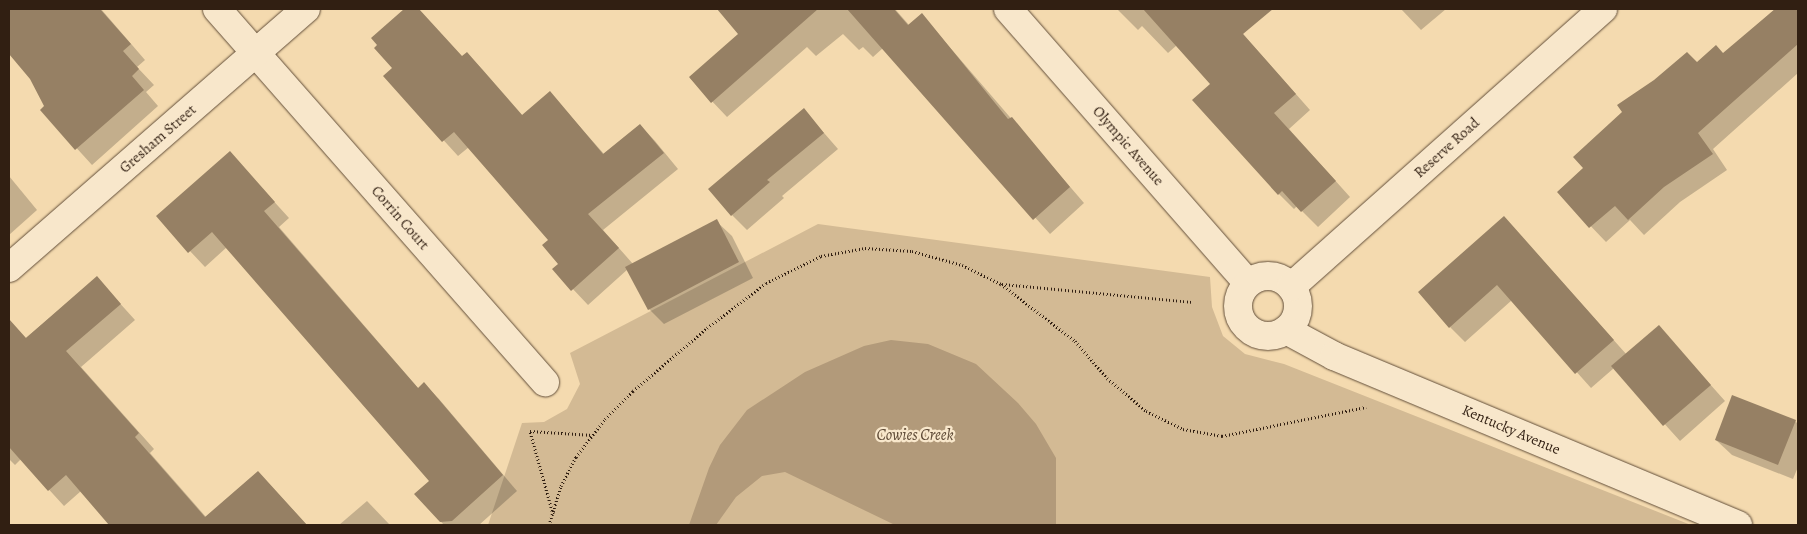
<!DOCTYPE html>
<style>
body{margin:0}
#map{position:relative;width:1807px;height:534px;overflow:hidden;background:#f4daaf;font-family:Alegreya,serif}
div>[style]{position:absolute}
.green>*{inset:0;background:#d3ba94}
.water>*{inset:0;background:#b29a7a}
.shadow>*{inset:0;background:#0003}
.building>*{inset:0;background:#968064}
.path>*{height:3px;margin-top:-1.5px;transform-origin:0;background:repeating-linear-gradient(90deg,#311f12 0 1px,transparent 0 3.5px)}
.roads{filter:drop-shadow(0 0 1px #624e39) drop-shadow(0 0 1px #624e39)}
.street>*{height:28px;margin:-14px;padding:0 14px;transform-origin:14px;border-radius:14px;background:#f8e7cb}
.street>.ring{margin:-14px;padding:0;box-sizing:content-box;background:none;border:28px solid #f8e7cb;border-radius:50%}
span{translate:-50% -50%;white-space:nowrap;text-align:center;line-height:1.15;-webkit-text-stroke:4.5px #f8e7cb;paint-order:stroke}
.street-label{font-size:15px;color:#311f12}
.water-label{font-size:16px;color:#5e4a36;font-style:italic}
.frame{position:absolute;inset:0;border:10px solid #311f12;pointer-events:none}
</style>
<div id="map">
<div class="green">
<i style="clip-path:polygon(818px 224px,1210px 277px,1212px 307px,1223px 336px,1245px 354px,1284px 364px,1691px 525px,488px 525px,522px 423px,544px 422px,567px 409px,580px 384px,570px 353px)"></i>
</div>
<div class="water">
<i style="clip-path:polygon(891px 340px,928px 344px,976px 364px,1018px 403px,1036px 424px,1056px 458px,1056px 525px,895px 525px,785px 472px,762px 476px,736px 497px,716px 525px,689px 525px,709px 468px,720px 445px,747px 410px,805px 372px,864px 346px)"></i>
</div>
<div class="shadow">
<i style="clip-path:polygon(17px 9px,101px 9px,145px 60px,137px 67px,154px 85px,146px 92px,158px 106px,92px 165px,42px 110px,46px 106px,31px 78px,9px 53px,9px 16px)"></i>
<i style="clip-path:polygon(406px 9px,418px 9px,462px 57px,467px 54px,482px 69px,523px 116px,550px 93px,604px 154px,640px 125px,655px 141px,678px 169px,603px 230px,633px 264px,716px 221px,732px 236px,753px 278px,664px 324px,649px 309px,628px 269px,588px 305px,554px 269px,560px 264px,549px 240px,469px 147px,458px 156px,385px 76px,394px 68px,373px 38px)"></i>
<i style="clip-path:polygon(719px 9px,895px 9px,909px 25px,922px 15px,1084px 203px,1050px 234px,883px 48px,873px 57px,863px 47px,859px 50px,843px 34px,816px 56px,807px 47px,727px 117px,690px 78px,740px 34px)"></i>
<i style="clip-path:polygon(1117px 9px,1216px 9px,1243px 34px,1310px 110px,1289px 129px,1350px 197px,1318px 227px,1297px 206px,1294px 209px,1279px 194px,1211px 84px,1177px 45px,1168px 53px,1142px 26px,1138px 30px)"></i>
<i style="clip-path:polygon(1401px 9px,1446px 9px,1421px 30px)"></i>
<i style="clip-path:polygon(1775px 9px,1798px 9px,1798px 73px,1713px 149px,1727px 170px,1680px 202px,1644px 235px,1630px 220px,1606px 242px,1558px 192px,1697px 63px,1724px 54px)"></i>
<i style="clip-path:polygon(804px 110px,838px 149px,782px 196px,784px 198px,747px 230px,732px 215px)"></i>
<i style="clip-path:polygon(230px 153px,289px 218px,279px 227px,419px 389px,424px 384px,439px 399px,517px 491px,479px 525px,444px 525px,416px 495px,431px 481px,227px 247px,205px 267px,158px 217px)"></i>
<i style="clip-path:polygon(9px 176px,37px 210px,9px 235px)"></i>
<i style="clip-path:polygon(1504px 217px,1627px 355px,1659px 327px,1725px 401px,1680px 441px,1614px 368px,1591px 388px,1512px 300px,1465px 342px,1450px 327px)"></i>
<i style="clip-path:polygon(97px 278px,135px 320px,81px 367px,154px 449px,150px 453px,206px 517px,258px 472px,307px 525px,111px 525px,81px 491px,64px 506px,21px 459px,15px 465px,9px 459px,9px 352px)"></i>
<i style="clip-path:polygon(1795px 421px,1798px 424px,1798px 467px,1793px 479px,1732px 455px,1716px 440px)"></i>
<i style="clip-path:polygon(367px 501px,390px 525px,339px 525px)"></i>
</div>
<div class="building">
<i style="clip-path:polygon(9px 9px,100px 9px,131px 44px,123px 51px,139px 69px,132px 76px,144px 90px,75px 150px,40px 110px,44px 106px,30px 79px,9px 54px)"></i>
<i style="clip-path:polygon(404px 9px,419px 9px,462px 56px,467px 52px,522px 115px,550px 91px,603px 154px,640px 124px,664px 153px,588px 214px,619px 248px,571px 291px,552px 269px,558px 264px,542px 245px,548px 240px,454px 132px,442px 142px,383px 76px,392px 68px,374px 48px,377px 45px,371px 38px)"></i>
<i style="clip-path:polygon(717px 9px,818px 9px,711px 103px,689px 77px,738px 34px)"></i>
<i style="clip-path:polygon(847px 9px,894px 9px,908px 25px,922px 13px,1008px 119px,1012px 117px,1070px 187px,1033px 220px)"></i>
<i style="clip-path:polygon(1143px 9px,1273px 9px,1243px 34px,1296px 94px,1274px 113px,1336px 181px,1301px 212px,1282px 191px,1278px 195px,1192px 100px,1210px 84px)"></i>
<i style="clip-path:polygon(1775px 9px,1798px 9px,1798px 44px,1698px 133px,1713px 154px,1664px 187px,1628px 220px,1615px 206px,1589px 228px,1557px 192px,1583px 168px,1573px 157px,1622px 112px,1617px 105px,1654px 80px,1687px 52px,1697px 62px,1716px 45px,1723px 53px)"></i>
<i style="clip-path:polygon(804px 108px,824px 133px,767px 180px,770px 182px,731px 216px,708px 189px)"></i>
<i style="clip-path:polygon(230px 151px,275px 202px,264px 211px,418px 388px,424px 382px,503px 475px,452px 521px,440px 522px,414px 494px,429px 481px,212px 232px,188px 253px,156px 216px)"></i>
<i style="clip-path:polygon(1504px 216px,1614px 340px,1575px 374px,1497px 285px,1449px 328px,1418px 292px)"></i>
<i style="clip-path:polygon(717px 219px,739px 262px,648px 310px,625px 267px)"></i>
<i style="clip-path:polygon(97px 276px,121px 304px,66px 351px,139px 433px,135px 437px,205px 517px,258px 471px,307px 525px,109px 525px,66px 475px,48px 491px,9px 447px,9px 319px,26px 338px)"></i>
<i style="clip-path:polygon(1659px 325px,1711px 385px,1663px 426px,1611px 366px)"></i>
<i style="clip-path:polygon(1732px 395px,1796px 420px,1778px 465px,1715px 440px)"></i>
</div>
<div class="path">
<i style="left:1002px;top:284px;width:190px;rotate:5.4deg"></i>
<i style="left:553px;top:514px;width:86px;rotate:-105.5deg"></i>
<i style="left:530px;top:431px;width:63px;rotate:3.6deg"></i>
<i style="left:549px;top:525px;width:41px;rotate:-72.9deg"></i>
<i style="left:561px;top:486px;width:33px;rotate:-63deg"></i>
<i style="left:576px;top:457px;width:48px;rotate:-52.7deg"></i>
<i style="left:605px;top:419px;width:40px;rotate:-45deg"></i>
<i style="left:633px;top:391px;width:97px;rotate:-40.4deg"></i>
<i style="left:707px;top:328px;width:74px;rotate:-37.3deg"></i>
<i style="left:766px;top:283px;width:61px;rotate:-26.1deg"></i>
<i style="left:821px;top:256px;width:45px;rotate:-10.3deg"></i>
<i style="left:865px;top:248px;width:47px;rotate:3.7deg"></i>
<i style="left:912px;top:251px;width:52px;rotate:15.6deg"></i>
<i style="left:962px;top:265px;width:43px;rotate:26deg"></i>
<i style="left:1001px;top:284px;width:93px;rotate:37.6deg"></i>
<i style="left:1075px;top:341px;width:49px;rotate:49.1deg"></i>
<i style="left:1107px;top:378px;width:51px;rotate:40.2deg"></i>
<i style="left:1146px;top:411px;width:41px;rotate:25.9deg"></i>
<i style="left:1183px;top:429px;width:40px;rotate:10deg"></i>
<i style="left:1222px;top:436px;width:147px;rotate:-11.4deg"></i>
</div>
<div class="roads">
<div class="street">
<i style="left:217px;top:9px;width:497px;rotate:48.7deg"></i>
<i style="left:1008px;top:9px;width:364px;rotate:48.8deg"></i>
<i style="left:9px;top:268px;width:394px;rotate:-41.1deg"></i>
<i class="ring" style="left:1238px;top:276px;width:32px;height:32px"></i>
<i style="left:1291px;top:287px;width:418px;rotate:-41.7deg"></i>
<i style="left:1286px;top:330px;width:55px;rotate:28.4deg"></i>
<i style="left:1334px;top:356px;width:438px;rotate:22.7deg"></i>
</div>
</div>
<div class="street-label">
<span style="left:158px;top:139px;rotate:-41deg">Gresham Street</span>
<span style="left:1128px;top:146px;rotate:49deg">Olympic Avenue</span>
<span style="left:1447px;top:148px;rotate:-42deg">Reserve Road</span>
<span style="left:400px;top:218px;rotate:49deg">Corrin Court</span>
<span style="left:1511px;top:430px;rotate:23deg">Kentucky Avenue</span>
</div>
<div class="water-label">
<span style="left:915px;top:435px">Cowies Creek</span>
</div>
<div class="frame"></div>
</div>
